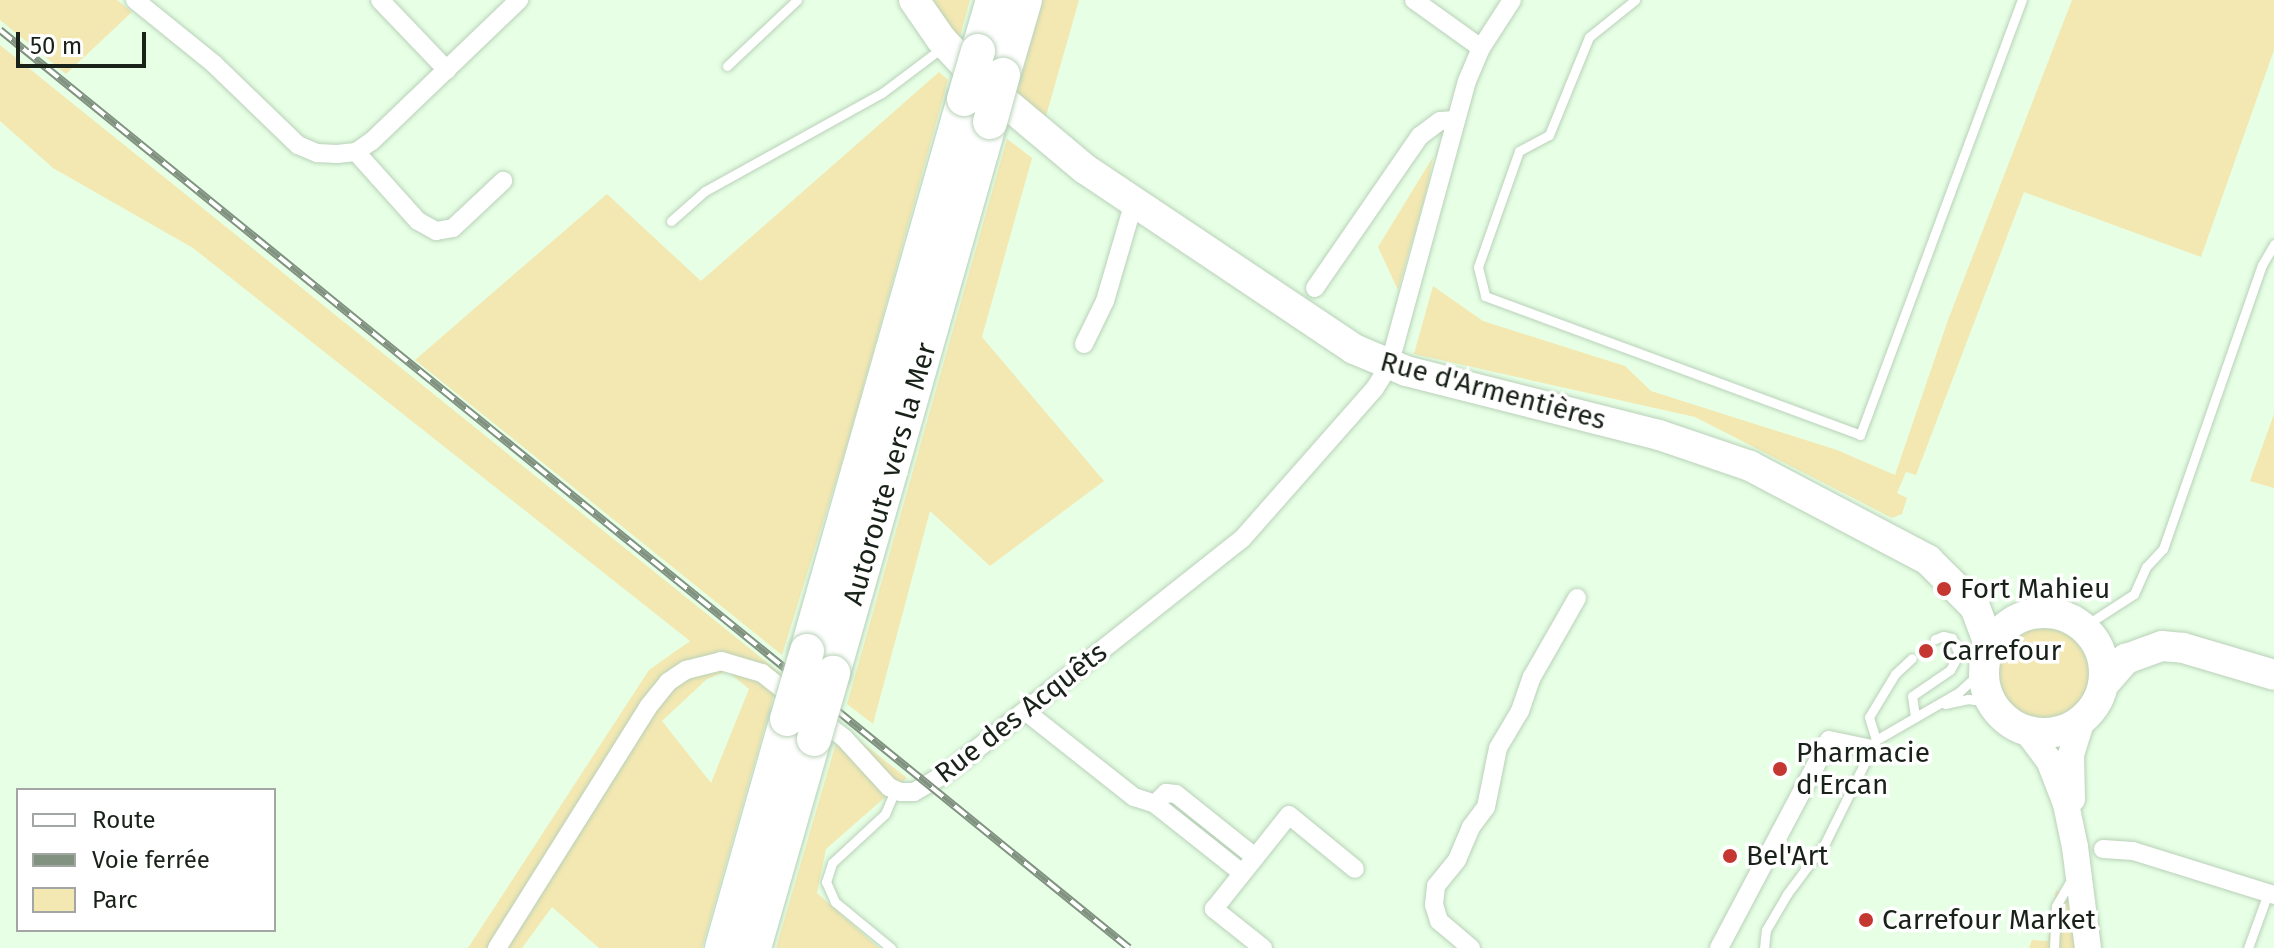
<!DOCTYPE html>
<meta charset="utf-8">
<style>
body{margin:0}
#map{position:relative;width:2274px;height:948px;overflow:hidden;background:#e6ffe5;font-family:"Fira Sans",sans-serif}
div>[style]{position:absolute}
.green>*{inset:0;background:#f3e8b2}
.round{border-radius:50%}
.roads{filter:drop-shadow(0 0 2px #b9d1b8) drop-shadow(0 0 2px #b9d1b8)}
.service>*{height:9px;margin:-4.5px;padding:0 4.5px;transform-origin:4.5px;border-radius:4.5px;background:#fff}
.minor>*{height:18px;margin:-9px;padding:0 9px;transform-origin:9px;border-radius:9px;background:#fff}
.secondary>*{height:26px;margin:-13px;padding:0 13px;transform-origin:13px;border-radius:13px;background:#fff}
.primary>*{height:30px;margin:-15px;padding:0 15px;transform-origin:15px;border-radius:15px;background:#fff}
.primary>.ring{margin:-15px;padding:0;box-sizing:content-box;background:none;border:30px solid #fff;border-radius:50%}
.motorway>*{height:34px;margin:-17px;padding:0 17px;transform-origin:17px;border-radius:17px;background:#fff}
.rail>*{height:8px;margin-top:-4px;transform-origin:0;background:repeating-linear-gradient(90deg,#fff 0 15px,#819281 0 30px);box-sizing:border-box;border-block:2px solid #819281}
.bridges{filter:drop-shadow(0 0 2px #b9d1b8) drop-shadow(0 0 2px #b9d1b8)}
.motorway-bridge>*{height:34px;margin:-17px;padding:0 17px;transform-origin:17px;border-radius:17px;background:#fff}
.dots>*{width:22px;height:22px;translate:-50% -50%;box-sizing:border-box;border:4px solid #fff;border-radius:50%}
span{translate:-50% -50%;white-space:nowrap;text-align:center;line-height:1.15;-webkit-text-stroke:7px #fff;paint-order:stroke}
.street-label{font-size:28px;color:#192219}
.poi-label{font-size:28px;color:#192219}
.left{translate:0 -50%;text-align:left}
.legend{position:absolute;left:16px;top:788px;width:260px;height:144px;box-sizing:border-box;background:#fff;border:2px solid #a3a7a3;margin:0;padding:10px 14px;list-style:none;font-size:24px;color:#192219}
.legend li{display:flex;align-items:center;gap:16px;height:40px}
.legend b{width:40px;border:2px solid #a3a7a3}
.scale{position:absolute;left:16px;top:32px;width:130px;height:36px;box-sizing:border-box;border:4px solid #192219;border-top:0;padding-left:10px;font-size:24px;line-height:28px;white-space:nowrap;color:#192219;-webkit-text-stroke:6px #fff;paint-order:stroke}
</style>
<div id="map">
<div class="green">
<i style="clip-path:polygon(0 0,117px 0,132px 12px,66px 74px,0 20px)"></i>
<i style="clip-path:polygon(929px 0,970px 0,959px 40px)"></i>
<i style="clip-path:polygon(1043px 0,1079px 0,1046px 116px,1015px 99px)"></i>
<i style="clip-path:polygon(2072px 0,2274px 0,2274px 50px,2201px 257px,2024px 192px,1916px 475px,1906px 472px,1897px 493px,1907px 498px,1902px 514px,1892px 518px,1695px 417px,1414px 354px,1433px 286px,1483px 321px,1625px 366px,1651px 391px,1837px 450px,1895px 475px,1948px 320px)"></i>
<i style="clip-path:polygon(evenodd,0 45px,780px 673px,702px 948px,599px 948px,552px 907px,522px 948px,468px 948px,649px 670px,690px 641px,193px 248px,53px 168px,0 121px,0 45px,727px 671px,749px 689px,711px 783px,662px 721px,707px 679px,727px 671px)"></i>
<i style="clip-path:polygon(939px 72px,948px 80px,850px 435px,782px 655px,415px 360px,607px 194px,701px 281px)"></i>
<i style="clip-path:polygon(1007px 139px,1032px 158px,982px 337px,1104px 481px,990px 566px,930px 511px,873px 724px,847px 704px)"></i>
<i style="clip-path:polygon(1433px 157px,1427px 189px,1398px 290px,1378px 247px)"></i>
<i style="clip-path:polygon(2274px 414px,2274px 488px,2250px 481px)"></i>
<i class="round" style="left:1999px;top:628px;width:90px;height:90px"></i>
<i style="clip-path:polygon(841px 726px,907px 778px,826px 849px,817px 893px,879px 948px,776px 948px)"></i>
<i style="clip-path:polygon(2056px 890px,2070px 900px,2076px 948px,2029px 948px,2032px 940px,2048px 941px)"></i>
</div>
<div class="roads">
<div class="service">
<i style="left:1635px;top:0;width:59px;rotate:141.2deg"></i>
<i style="left:1589px;top:37px;width:106px;rotate:112.2deg"></i>
<i style="left:1549px;top:135px;width:34px;rotate:152deg"></i>
<i style="left:1519px;top:151px;width:123px;rotate:109.5deg"></i>
<i style="left:1478px;top:267px;width:30px;rotate:76deg"></i>
<i style="left:1485px;top:296px;width:400px;rotate:20.3deg"></i>
<i style="left:1860px;top:435px;width:464px;rotate:-69.6deg"></i>
<i style="left:727px;top:66px;width:96px;rotate:-43.3deg"></i>
<i style="left:671px;top:221px;width:45px;rotate:-41.4deg"></i>
<i style="left:705px;top:191px;width:202px;rotate:-29deg"></i>
<i style="left:882px;top:93px;width:76px;rotate:-37deg"></i>
<i style="left:2083px;top:627px;width:61px;rotate:-32.9deg"></i>
<i style="left:2134px;top:594px;width:30px;rotate:-66deg"></i>
<i style="left:2146px;top:567px;width:25px;rotate:-47deg"></i>
<i style="left:2163px;top:549px;width:301px;rotate:-70.8deg"></i>
<i style="left:2262px;top:265px;width:24px;rotate:-60deg"></i>
<i style="left:1945px;top:704px;width:24px;rotate:-12deg"></i>
<i style="left:1968px;top:699px;width:25px;rotate:9deg"></i>
<i style="left:1915px;top:717px;width:21px;rotate:-98deg"></i>
<i style="left:1912px;top:696px;width:46px;rotate:-34.4deg"></i>
<i style="left:1950px;top:670px;width:18px;rotate:-61deg"></i>
<i style="left:1959px;top:654px;width:17px;rotate:-114deg"></i>
<i style="left:1952px;top:638px;width:9px;rotate:-167deg"></i>
<i style="left:1943px;top:636px;width:9px;rotate:159deg"></i>
<i style="left:1876px;top:740px;width:24px;rotate:-107deg"></i>
<i style="left:1869px;top:717px;width:50px;rotate:-58.8deg"></i>
<i style="left:1895px;top:674px;width:23px;rotate:-43deg"></i>
<i style="left:891px;top:948px;width:72px;rotate:-140.6deg"></i>
<i style="left:835px;top:902px;width:22px;rotate:-114deg"></i>
<i style="left:826px;top:882px;width:20px;rotate:-72deg"></i>
<i style="left:832px;top:863px;width:72px;rotate:-42.8deg"></i>
<i style="left:885px;top:814px;width:25px;rotate:-67deg"></i>
<i style="left:1764px;top:948px;width:18px;rotate:-84deg"></i>
<i style="left:1766px;top:930px;width:42px;rotate:-59.7deg"></i>
<i style="left:1787px;top:894px;width:64px;rotate:-53.3deg"></i>
<i style="left:1825px;top:843px;width:115px;rotate:-63.7deg"></i>
<i style="left:1876px;top:740px;width:96px;rotate:-30deg"></i>
<i style="left:1959px;top:692px;width:35px;rotate:-43deg"></i>
<i style="left:2054px;top:948px;width:42px;rotate:-87.3deg"></i>
<i style="left:2056px;top:906px;width:34px;rotate:-60deg"></i>
<i style="left:2248px;top:948px;width:59px;rotate:-70deg"></i>
</div>
<div class="minor">
<i style="left:135px;top:0;width:102px;rotate:39deg"></i>
<i style="left:214px;top:64px;width:117px;rotate:44deg"></i>
<i style="left:298px;top:145px;width:21px;rotate:23deg"></i>
<i style="left:317px;top:153px;width:20px;rotate:3deg"></i>
<i style="left:337px;top:154px;width:19px;rotate:-6deg"></i>
<i style="left:356px;top:152px;width:19px;rotate:-35deg"></i>
<i style="left:372px;top:141px;width:204px;rotate:-43.8deg"></i>
<i style="left:380px;top:0;width:97px;rotate:46.3deg"></i>
<i style="left:1414px;top:0;width:82px;rotate:35.6deg"></i>
<i style="left:356px;top:152px;width:93px;rotate:48.1deg"></i>
<i style="left:418px;top:221px;width:21px;rotate:29deg"></i>
<i style="left:436px;top:231px;width:17px;rotate:-10deg"></i>
<i style="left:453px;top:228px;width:69px;rotate:-43.2deg"></i>
<i style="left:1315px;top:288px;width:185px;rotate:-55.4deg"></i>
<i style="left:1420px;top:136px;width:25px;rotate:-37deg"></i>
<i style="left:1440px;top:121px;width:16px;rotate:-4deg"></i>
<i style="left:1084px;top:344px;width:48px;rotate:-64deg"></i>
<i style="left:1105px;top:301px;width:103px;rotate:-73.7deg"></i>
<i style="left:1025px;top:711px;width:139px;rotate:38.3deg"></i>
<i style="left:1134px;top:797px;width:22px;rotate:18deg"></i>
<i style="left:2103px;top:849px;width:30px;rotate:4deg"></i>
<i style="left:2133px;top:851px;width:148px;rotate:17.3deg"></i>
<i style="left:1242px;top:873px;width:111px;rotate:-141.6deg"></i>
<i style="left:1155px;top:804px;width:16px;rotate:-45deg"></i>
<i style="left:1166px;top:793px;width:10px;rotate:6deg"></i>
<i style="left:1176px;top:794px;width:101px;rotate:38.6deg"></i>
<i style="left:497px;top:948px;width:284px;rotate:-57.9deg"></i>
<i style="left:648px;top:707px;width:32px;rotate:-51deg"></i>
<i style="left:668px;top:682px;width:22px;rotate:-34deg"></i>
<i style="left:686px;top:670px;width:36px;rotate:-14deg"></i>
<i style="left:721px;top:661px;width:43px;rotate:16.3deg"></i>
<i style="left:762px;top:673px;width:105px;rotate:38.4deg"></i>
<i style="left:844px;top:738px;width:67px;rotate:47.4deg"></i>
<i style="left:889px;top:787px;width:12px;rotate:24deg"></i>
<i style="left:900px;top:792px;width:14px"></i>
<i style="left:914px;top:792px;width:34px;rotate:-30deg"></i>
<i style="left:944px;top:775px;width:380px;rotate:-38.4deg"></i>
<i style="left:1242px;top:539px;width:201px;rotate:-48.6deg"></i>
<i style="left:1375px;top:388px;width:26px;rotate:-58deg"></i>
<i style="left:1389px;top:366px;width:295px;rotate:-74.7deg"></i>
<i style="left:1467px;top:81px;width:36px;rotate:-67deg"></i>
<i style="left:1481px;top:48px;width:57px;rotate:-57.1deg"></i>
<i style="left:1263px;top:948px;width:63px;rotate:-141.5deg"></i>
<i style="left:1214px;top:909px;width:120px;rotate:-51.4deg"></i>
<i style="left:1289px;top:815px;width:85px;rotate:39.3deg"></i>
<i style="left:1471px;top:948px;width:42px;rotate:-139.8deg"></i>
<i style="left:1439px;top:921px;width:17px;rotate:-107deg"></i>
<i style="left:1434px;top:905px;width:19px;rotate:-84deg"></i>
<i style="left:1436px;top:886px;width:33px;rotate:-51deg"></i>
<i style="left:1457px;top:860px;width:36px;rotate:-67deg"></i>
<i style="left:1471px;top:827px;width:25px;rotate:-53deg"></i>
<i style="left:1486px;top:807px;width:60px;rotate:-78.5deg"></i>
<i style="left:1498px;top:748px;width:43px;rotate:-59.3deg"></i>
<i style="left:1520px;top:711px;width:36px;rotate:-71deg"></i>
<i style="left:1532px;top:677px;width:91px;rotate:-60.3deg"></i>
<i style="left:1719px;top:948px;width:235px;rotate:-62.1deg"></i>
<i style="left:1829px;top:740px;width:44px;rotate:11.8deg"></i>
</div>
<div class="secondary">
<i style="left:2026px;top:730px;width:38px;rotate:53deg"></i>
<i style="left:2049px;top:760px;width:47px;rotate:68.9deg"></i>
<i style="left:2066px;top:804px;width:44px;rotate:78.2deg"></i>
<i style="left:2075px;top:847px;width:102px;rotate:82.7deg"></i>
<i style="left:2072px;top:799px;width:44px;rotate:-91.3deg"></i>
<i style="left:2071px;top:755px;width:37px;rotate:-73deg"></i>
</div>
<div class="primary">
<i style="left:914px;top:0;width:47px;rotate:55.3deg"></i>
<i style="left:941px;top:39px;width:57px;rotate:47.1deg"></i>
<i style="left:980px;top:81px;width:137px;rotate:40deg"></i>
<i style="left:1085px;top:169px;width:324px;rotate:33.8deg"></i>
<i style="left:1354px;top:349px;width:56px;rotate:22.9deg"></i>
<i style="left:1406px;top:371px;width:261px;rotate:14.2deg"></i>
<i style="left:1659px;top:435px;width:96px;rotate:18.8deg"></i>
<i style="left:1750px;top:466px;width:201px;rotate:27.8deg"></i>
<i style="left:1928px;top:560px;width:66px;rotate:45deg"></i>
<i style="left:1975px;top:607px;width:43px;rotate:69.4deg"></i>
<i class="ring" style="left:1984px;top:613px;width:90px;height:90px"></i>
<i style="left:2103px;top:685px;width:35px;rotate:-49deg"></i>
<i style="left:2126px;top:659px;width:38px;rotate:-20deg"></i>
<i style="left:2162px;top:646px;width:21px;rotate:5deg"></i>
<i style="left:2183px;top:648px;width:95px;rotate:16.5deg"></i>
</div>
<div class="motorway">
<i style="left:978px;top:51px;width:53px;rotate:-73.6deg"></i>
<i style="left:1003px;top:75px;width:78px;rotate:-73.7deg"></i>
<i style="left:807px;top:651px;width:574px;rotate:-74.12deg"></i>
<i style="left:833px;top:673px;width:573px;rotate:-74.1deg"></i>
<i style="left:722px;top:948px;width:238px;rotate:-74.2deg"></i>
<i style="left:754px;top:948px;width:217px;rotate:-74deg"></i>
</div>
</div>
<div class="rail">
<i style="left:0;top:30px;width:1455px;rotate:39.11deg"></i>
</div>
<div class="bridges">
<div class="motorway-bridge">
<i style="left:964px;top:99px;width:50px;rotate:-73.7deg"></i>
<i style="left:990px;top:122px;width:49px;rotate:-74.5deg"></i>
<i style="left:787px;top:719px;width:71px;rotate:-73.6deg"></i>
<i style="left:814px;top:739px;width:69px;rotate:-73.9deg"></i>
</div>
</div>
<div class="dots">
<i style="left:1944px;top:589px;background:#c53731"></i>
<i style="left:1926px;top:651px;background:#c53731"></i>
<i style="left:1780px;top:769px;background:#c53731"></i>
<i style="left:1730px;top:856px;background:#c53731"></i>
<i style="left:1866px;top:920px;background:#c53731"></i>
</div>
<div class="street-label">
<span style="left:1493px;top:391px;rotate:15deg">Rue d'Armentières</span>
<span style="left:890px;top:474px;rotate:-74deg">Autoroute vers la Mer</span>
<span style="left:1021px;top:713px;rotate:-38deg">Rue des Acquêts</span>
</div>
<div class="poi-label">
<span class="left" style="left:1960px;top:589px">Fort Mahieu</span>
<span class="left" style="left:1942px;top:651px">Carrefour</span>
<span class="left" style="left:1796px;top:769px">Pharmacie<br>d'Ercan</span>
<span class="left" style="left:1746px;top:856px">Bel'Art</span>
<span class="left" style="left:1882px;top:920px">Carrefour Market</span>
</div>
<ul class="legend">
<li><b style="height:10px;background:#fff"></b>Route</li>
<li><b style="height:10px;background:#819281"></b>Voie ferrée</li>
<li><b style="height:22px;background:#f3e8b2"></b>Parc</li>
</ul>
<div class="scale">50 m</div>
</div>
